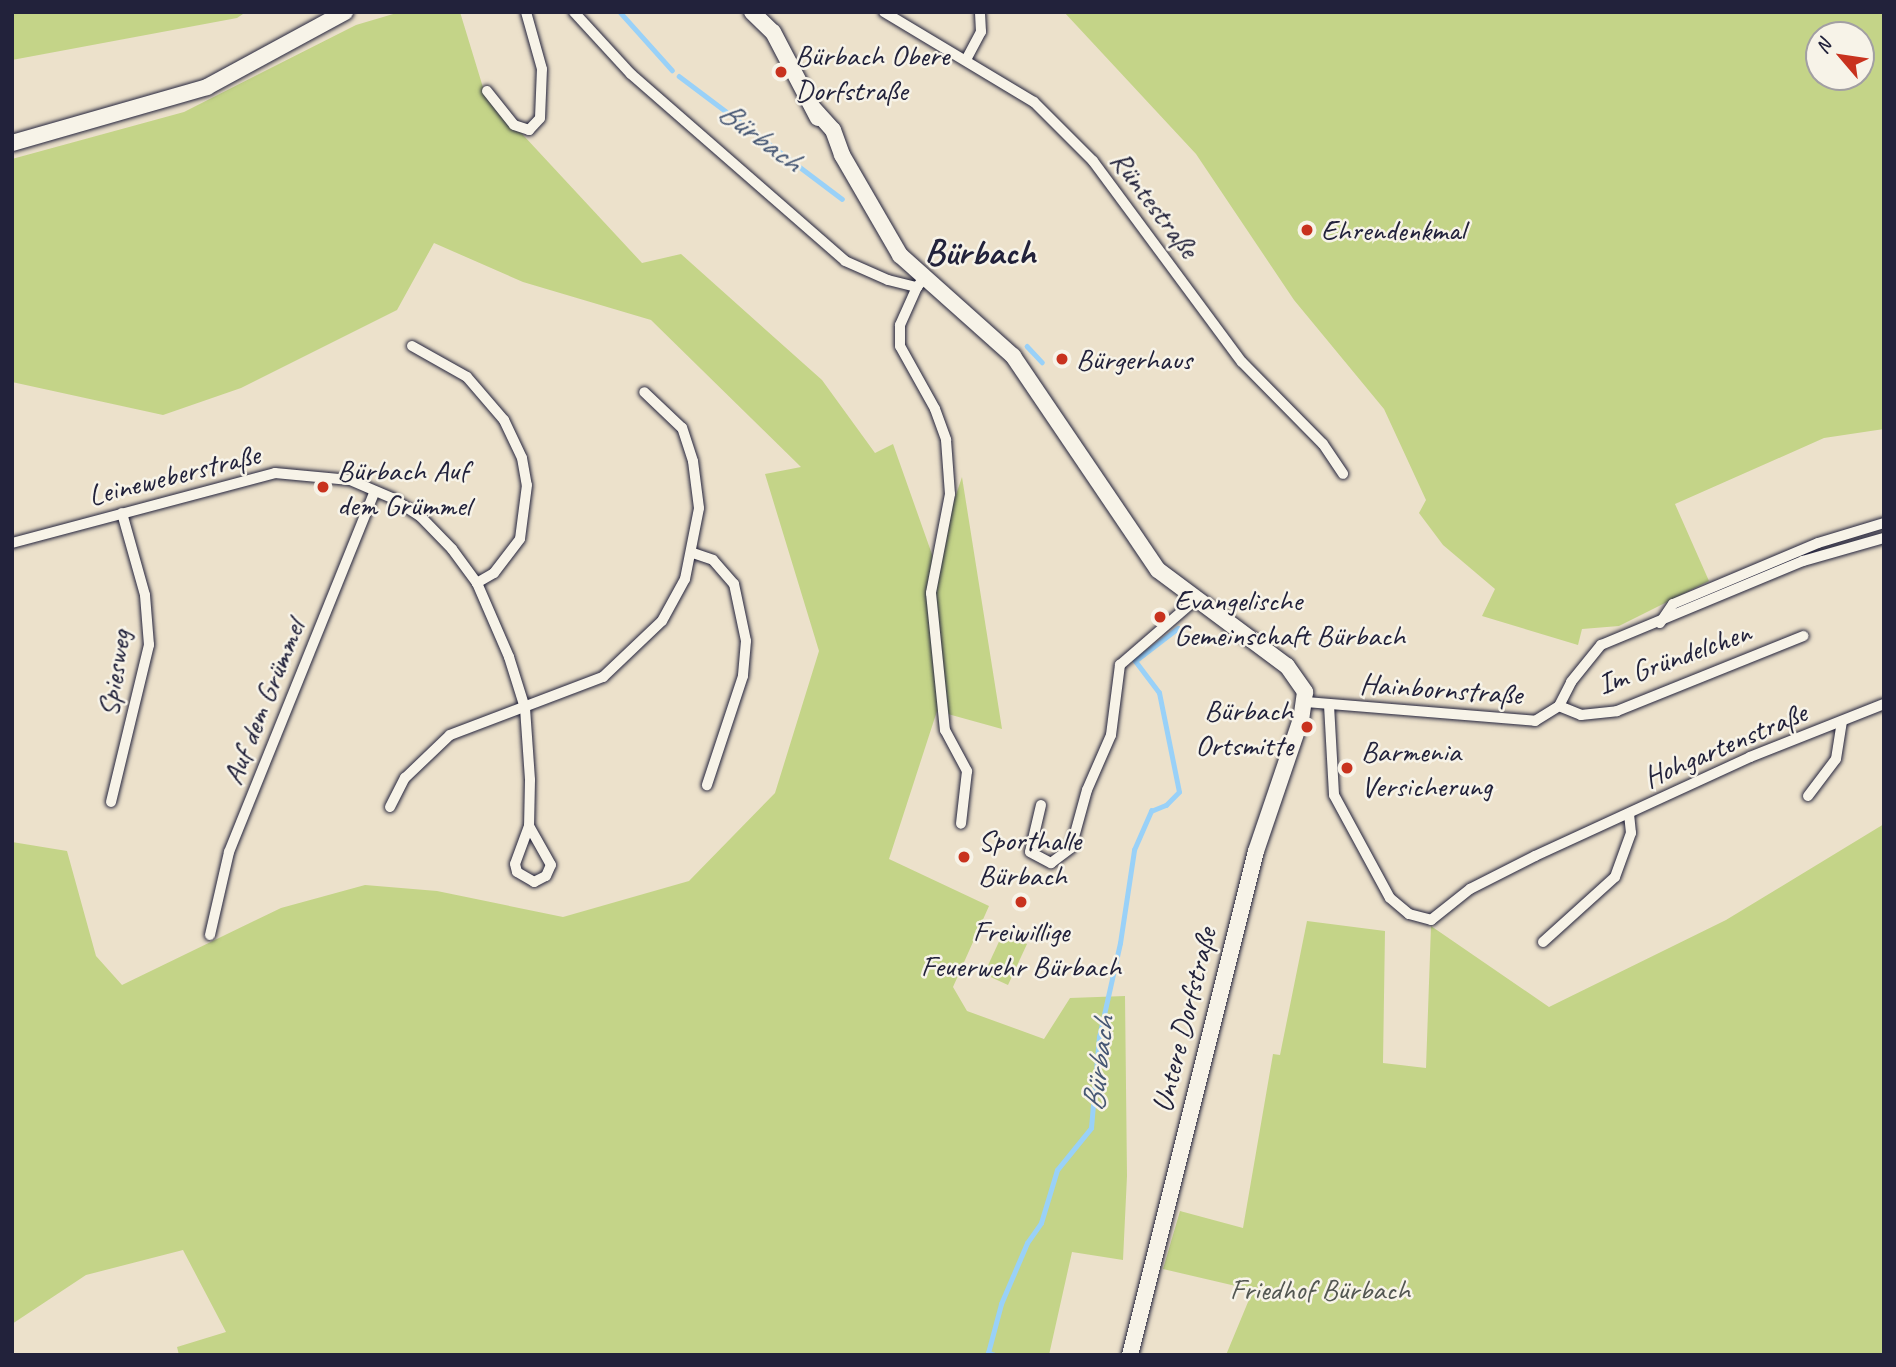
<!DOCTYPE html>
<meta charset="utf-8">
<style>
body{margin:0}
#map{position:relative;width:1896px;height:1367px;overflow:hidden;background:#ece1cb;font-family:Caveat,sans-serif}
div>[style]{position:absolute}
.green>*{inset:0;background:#c4d488}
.stream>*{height:4.5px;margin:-2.25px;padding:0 2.25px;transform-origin:2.25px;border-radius:2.25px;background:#99d1f8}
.roads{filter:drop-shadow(0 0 2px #22223b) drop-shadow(0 0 2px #22223b)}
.street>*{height:10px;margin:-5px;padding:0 5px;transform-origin:5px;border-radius:5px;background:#f7f3e8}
.secondary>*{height:16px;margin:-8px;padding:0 8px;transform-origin:8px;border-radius:8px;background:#f7f3e8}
.dots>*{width:19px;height:19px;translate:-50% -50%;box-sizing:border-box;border:4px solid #f7f3e8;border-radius:50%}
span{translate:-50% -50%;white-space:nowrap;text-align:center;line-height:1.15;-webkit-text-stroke:5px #f7f3e8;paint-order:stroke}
.poi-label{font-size:30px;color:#22223b}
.left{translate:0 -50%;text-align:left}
.right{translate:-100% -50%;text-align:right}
.street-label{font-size:30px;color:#22223b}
.park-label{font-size:30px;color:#535752}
.water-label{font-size:32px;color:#465774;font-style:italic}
.district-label{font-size:37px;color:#22223b;font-weight:700}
.frame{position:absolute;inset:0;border:14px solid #22223b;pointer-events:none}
.north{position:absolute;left:1805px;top:21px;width:70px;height:70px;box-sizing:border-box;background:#f7f3e8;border:2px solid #a29fa3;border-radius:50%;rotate:299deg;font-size:19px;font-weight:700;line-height:28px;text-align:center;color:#22223b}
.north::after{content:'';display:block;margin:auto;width:24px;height:32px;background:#c8321e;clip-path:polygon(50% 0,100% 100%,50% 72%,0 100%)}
</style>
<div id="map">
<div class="green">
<i style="clip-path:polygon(12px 12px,246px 12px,237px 18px,12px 60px)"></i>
<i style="clip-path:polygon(400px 12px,460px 12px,485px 94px,642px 263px,681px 254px,822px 380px,875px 453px,893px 444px,934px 560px,962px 477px,1002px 729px,937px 711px,889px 859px,989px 906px,953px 987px,967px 1011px,1044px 1039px,1070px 998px,1125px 996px,1127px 1176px,1123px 1260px,1072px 1252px,1049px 1355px,179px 1355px,177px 1347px,226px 1332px,183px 1250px,86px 1275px,12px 1324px,12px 842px,67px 851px,96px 956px,122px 985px,281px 908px,365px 885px,437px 891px,563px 917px,689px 881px,775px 793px,819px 651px,765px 474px,801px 467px,651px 320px,523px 282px,434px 243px,397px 310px,241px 388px,163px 415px,12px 382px,12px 159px,184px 112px,356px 25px)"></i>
<i style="clip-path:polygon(evenodd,1064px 12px,1884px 12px,1884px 429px,1824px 438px,1675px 504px,1709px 581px,1619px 626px,1582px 629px,1578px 645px,1482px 616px,1495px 589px,1443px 545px,1419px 513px,1426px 500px,1384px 409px,1294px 300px,1196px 154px,1064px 12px,1819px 35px,1861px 35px,1861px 77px,1819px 77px,1819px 35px)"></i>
<i style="clip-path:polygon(1884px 824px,1884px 1355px,1226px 1355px,1253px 1290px,1163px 1269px,1180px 1211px,1243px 1228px,1273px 1054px,1280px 1055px,1307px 921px,1385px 931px,1383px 1063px,1426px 1068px,1431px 926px,1549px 1007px,1726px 920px)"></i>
<i style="clip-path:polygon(1003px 933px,1027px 944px,1008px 985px,984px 974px)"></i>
</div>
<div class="stream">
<i style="left:620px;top:12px;width:78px;rotate:48.1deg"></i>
<i style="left:679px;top:76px;width:204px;rotate:37deg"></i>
<i style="left:1027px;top:346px;width:22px;rotate:47deg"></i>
<i style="left:994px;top:1355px;width:6px;rotate:-162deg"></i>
<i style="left:988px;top:1353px;width:51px;rotate:-75.1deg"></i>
<i style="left:1001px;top:1304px;width:66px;rotate:-66.9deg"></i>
<i style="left:1027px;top:1243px;width:24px;rotate:-55deg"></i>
<i style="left:1041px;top:1223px;width:55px;rotate:-73.2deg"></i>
<i style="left:1057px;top:1170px;width:54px;rotate:-51deg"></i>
<i style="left:1091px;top:1128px;width:91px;rotate:-85deg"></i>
<i style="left:1099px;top:1037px;width:96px;rotate:-77.4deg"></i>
<i style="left:1120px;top:943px;width:94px;rotate:-81.4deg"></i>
<i style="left:1134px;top:850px;width:43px;rotate:-66.4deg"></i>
<i style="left:1151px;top:811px;width:16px;rotate:-22deg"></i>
<i style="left:1166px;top:805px;width:18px;rotate:-45deg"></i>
<i style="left:1179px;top:792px;width:101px;rotate:-101.4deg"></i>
<i style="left:1159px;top:693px;width:40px;rotate:-127deg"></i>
<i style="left:1135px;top:661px;width:54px;rotate:-37.5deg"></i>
</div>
<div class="roads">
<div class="street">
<i style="left:574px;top:12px;width:84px;rotate:47.4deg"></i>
<i style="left:631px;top:74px;width:284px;rotate:41.1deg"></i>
<i style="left:845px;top:261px;width:47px;rotate:23.8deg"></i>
<i style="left:888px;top:280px;width:30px;rotate:14deg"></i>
<i style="left:917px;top:287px;width:6px;rotate:-51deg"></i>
<i style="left:884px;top:12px;width:175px;rotate:31deg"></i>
<i style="left:1034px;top:102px;width:83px;rotate:45deg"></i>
<i style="left:1093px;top:161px;width:250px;rotate:53.5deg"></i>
<i style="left:1242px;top:362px;width:115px;rotate:45.4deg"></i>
<i style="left:1323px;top:444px;width:36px;rotate:56deg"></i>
<i style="left:967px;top:58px;width:30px;rotate:-62deg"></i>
<i style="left:981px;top:32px;width:20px;rotate:-93deg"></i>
<i style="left:487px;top:91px;width:43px;rotate:51.5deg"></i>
<i style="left:514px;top:125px;width:16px;rotate:18deg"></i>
<i style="left:529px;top:130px;width:16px;rotate:-47deg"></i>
<i style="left:540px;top:118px;width:49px;rotate:-87.7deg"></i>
<i style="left:542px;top:69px;width:59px;rotate:-105.7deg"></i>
<i style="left:917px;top:287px;width:42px;rotate:114.1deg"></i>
<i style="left:900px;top:325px;width:21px;rotate:90deg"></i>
<i style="left:900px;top:346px;width:72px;rotate:60.9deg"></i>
<i style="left:935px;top:409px;width:33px;rotate:70deg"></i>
<i style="left:946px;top:440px;width:54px;rotate:85.8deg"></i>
<i style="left:950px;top:494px;width:101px;rotate:100.9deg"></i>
<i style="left:931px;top:593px;width:138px;rotate:84.2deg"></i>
<i style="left:945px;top:730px;width:47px;rotate:61.8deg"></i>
<i style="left:967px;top:771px;width:53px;rotate:96.5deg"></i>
<i style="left:412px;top:346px;width:63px;rotate:29.4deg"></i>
<i style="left:467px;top:377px;width:57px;rotate:49.3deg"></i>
<i style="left:504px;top:420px;width:42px;rotate:64.7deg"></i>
<i style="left:522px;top:458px;width:27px;rotate:80deg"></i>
<i style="left:527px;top:485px;width:54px;rotate:97.4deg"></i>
<i style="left:520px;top:539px;width:43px;rotate:127.4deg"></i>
<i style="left:494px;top:573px;width:20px;rotate:150deg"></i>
<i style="left:12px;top:543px;width:272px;rotate:-14.9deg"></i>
<i style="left:275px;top:473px;width:75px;rotate:5.3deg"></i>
<i style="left:350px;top:480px;width:46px;rotate:23.2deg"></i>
<i style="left:392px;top:498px;width:35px;rotate:33deg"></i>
<i style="left:421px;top:517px;width:45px;rotate:45.9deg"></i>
<i style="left:452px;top:549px;width:42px;rotate:53.7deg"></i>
<i style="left:477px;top:583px;width:81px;rotate:66.6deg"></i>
<i style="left:509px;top:657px;width:53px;rotate:72.6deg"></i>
<i style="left:525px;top:708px;width:72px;rotate:86deg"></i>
<i style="left:530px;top:780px;width:46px;rotate:91.2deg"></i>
<i style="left:529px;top:826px;width:40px;rotate:110.2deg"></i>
<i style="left:515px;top:864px;width:8px;rotate:76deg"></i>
<i style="left:517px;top:872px;width:20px;rotate:30deg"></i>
<i style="left:534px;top:882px;width:13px;rotate:-27deg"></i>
<i style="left:546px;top:876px;width:12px;rotate:-66deg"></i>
<i style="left:551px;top:865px;width:45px;rotate:-119.4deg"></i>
<i style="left:693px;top:553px;width:21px;rotate:19deg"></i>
<i style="left:713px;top:560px;width:32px;rotate:49deg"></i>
<i style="left:734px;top:584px;width:58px;rotate:78.1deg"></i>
<i style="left:746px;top:641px;width:35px;rotate:95deg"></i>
<i style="left:743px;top:676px;width:115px;rotate:108.3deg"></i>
<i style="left:1660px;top:623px;width:23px;rotate:-56deg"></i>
<i style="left:1673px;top:604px;width:157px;rotate:-22.8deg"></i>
<i style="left:1818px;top:543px;width:69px;rotate:-16.9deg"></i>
<i style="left:1306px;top:702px;width:230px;rotate:4.7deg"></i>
<i style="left:1535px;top:721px;width:28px;rotate:-32deg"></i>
<i style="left:1559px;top:706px;width:27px;rotate:-63deg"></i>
<i style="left:1571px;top:682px;width:48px;rotate:-51deg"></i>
<i style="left:1601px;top:645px;width:219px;rotate:-22.6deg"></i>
<i style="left:1803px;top:561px;width:84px;rotate:-15.9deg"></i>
<i style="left:1329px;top:705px;width:90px;rotate:86.8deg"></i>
<i style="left:1334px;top:795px;width:117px;rotate:61.5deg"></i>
<i style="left:1390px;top:898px;width:25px;rotate:40deg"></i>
<i style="left:1409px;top:914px;width:23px;rotate:15deg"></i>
<i style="left:1431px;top:920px;width:50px;rotate:-38.5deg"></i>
<i style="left:1470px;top:889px;width:73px;rotate:-26.9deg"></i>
<i style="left:1535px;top:856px;width:237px;rotate:-24.7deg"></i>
<i style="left:1750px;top:757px;width:144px;rotate:-21.6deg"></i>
<i style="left:1559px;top:706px;width:24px;rotate:22deg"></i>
<i style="left:1581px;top:715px;width:36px;rotate:-6deg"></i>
<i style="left:1617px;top:711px;width:201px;rotate:-21.9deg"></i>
<i style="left:1808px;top:796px;width:46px;rotate:-52.9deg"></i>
<i style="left:1836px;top:759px;width:37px;rotate:-81deg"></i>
<i style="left:111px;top:802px;width:162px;rotate:-76.4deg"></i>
<i style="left:149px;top:645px;width:50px;rotate:-94.6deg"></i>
<i style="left:145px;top:595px;width:85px;rotate:-105.7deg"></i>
<i style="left:1041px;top:805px;width:48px;rotate:103.2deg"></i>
<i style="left:1030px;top:852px;width:24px;rotate:28deg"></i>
<i style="left:1051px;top:863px;width:25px;rotate:-37deg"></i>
<i style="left:1071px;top:848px;width:60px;rotate:-74.6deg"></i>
<i style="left:1087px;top:790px;width:60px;rotate:-66.4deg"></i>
<i style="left:1111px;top:735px;width:71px;rotate:-82.7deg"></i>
<i style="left:1120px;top:665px;width:99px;rotate:-40.9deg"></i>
<i style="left:390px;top:807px;width:33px;rotate:-63deg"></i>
<i style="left:405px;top:778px;width:62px;rotate:-43.7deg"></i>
<i style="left:450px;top:735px;width:164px;rotate:-20.8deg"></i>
<i style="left:603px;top:677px;width:81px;rotate:-43.5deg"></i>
<i style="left:662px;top:621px;width:48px;rotate:-61.3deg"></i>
<i style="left:685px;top:579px;width:72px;rotate:-78.8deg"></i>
<i style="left:699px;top:508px;width:47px;rotate:-97.3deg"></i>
<i style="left:693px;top:461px;width:35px;rotate:-108deg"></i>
<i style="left:682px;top:428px;width:52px;rotate:-136.5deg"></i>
<i style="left:210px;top:935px;width:85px;rotate:-77.1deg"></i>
<i style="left:229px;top:852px;width:389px;rotate:-68deg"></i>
<i style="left:1543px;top:942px;width:97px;rotate:-42.1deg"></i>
<i style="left:1615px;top:877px;width:47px;rotate:-70deg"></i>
<i style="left:1631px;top:833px;width:19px;rotate:-96deg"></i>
</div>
<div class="secondary">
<i style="left:752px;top:12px;width:29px;rotate:44deg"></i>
<i style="left:773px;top:32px;width:97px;rotate:62.4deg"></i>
<i style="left:814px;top:109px;width:28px;rotate:48deg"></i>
<i style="left:833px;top:130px;width:27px;rotate:70deg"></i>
<i style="left:842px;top:155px;width:116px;rotate:59.9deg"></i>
<i style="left:900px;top:255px;width:152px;rotate:41.8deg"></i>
<i style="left:1013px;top:356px;width:258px;rotate:55.9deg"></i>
<i style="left:1158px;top:570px;width:161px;rotate:36.7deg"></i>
<i style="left:1287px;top:666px;width:32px;rotate:55deg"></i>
<i style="left:1305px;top:692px;width:27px;rotate:98deg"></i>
<i style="left:1301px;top:719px;width:139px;rotate:108.8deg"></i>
<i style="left:1256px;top:851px;width:520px;rotate:104.04deg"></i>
<i style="left:12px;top:143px;width:203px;rotate:-16deg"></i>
<i style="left:207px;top:87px;width:157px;rotate:-28.5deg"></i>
</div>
</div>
<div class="dots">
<i style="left:781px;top:72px;background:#c8321e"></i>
<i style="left:1307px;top:230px;background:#c8321e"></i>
<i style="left:1062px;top:359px;background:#c8321e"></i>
<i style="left:323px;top:487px;background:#c8321e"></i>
<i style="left:1160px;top:617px;background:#c8321e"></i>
<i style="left:1307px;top:727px;background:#c8321e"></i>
<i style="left:1347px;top:768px;background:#c8321e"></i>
<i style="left:964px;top:857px;background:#c8321e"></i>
<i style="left:1021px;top:902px;background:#c8321e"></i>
</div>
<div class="poi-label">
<span class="left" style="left:795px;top:72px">Bürbach Obere<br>Dorfstraße</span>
<span class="left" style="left:1321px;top:230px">Ehrendenkmal</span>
<span class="left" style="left:1076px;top:359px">Bürgerhaus</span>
<span class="left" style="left:337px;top:487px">Bürbach Auf<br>dem Grümmel</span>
<span class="left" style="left:1174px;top:617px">Evangelische<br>Gemeinschaft Bürbach</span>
<span class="right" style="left:1293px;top:727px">Bürbach<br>Ortsmitte</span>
<span class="left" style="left:1361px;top:768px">Barmenia<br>Versicherung</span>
<span class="left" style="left:978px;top:857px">Sporthalle<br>Bürbach</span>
<span style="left:1021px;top:948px">Freiwillige<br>Feuerwehr Bürbach</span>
</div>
<div class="street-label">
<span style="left:1155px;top:204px;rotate:53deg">Rüntestraße</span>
<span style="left:174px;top:475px;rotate:-14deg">Leineweberstraße</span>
<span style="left:1674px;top:658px;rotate:-20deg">Im Gründelchen</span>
<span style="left:114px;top:673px;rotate:-81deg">Spiesweg</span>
<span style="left:1441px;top:689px;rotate:4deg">Hainbornstraße</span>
<span style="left:263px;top:702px;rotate:-68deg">Auf dem Grümmel</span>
<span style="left:1725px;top:745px;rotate:-23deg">Hohgartenstraße</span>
<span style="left:1184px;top:1020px;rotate:-76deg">Untere Dorfstraße</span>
</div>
<div class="park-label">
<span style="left:1320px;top:1289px">Friedhof Bürbach</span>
</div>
<div class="water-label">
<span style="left:760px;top:137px;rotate:37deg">Bürbach</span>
<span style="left:1099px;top:1064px;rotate:-83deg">Bürbach</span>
</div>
<div class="district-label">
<span style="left:980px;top:252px">Bürbach</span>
</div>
<div class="frame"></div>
<div class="north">N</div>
</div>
